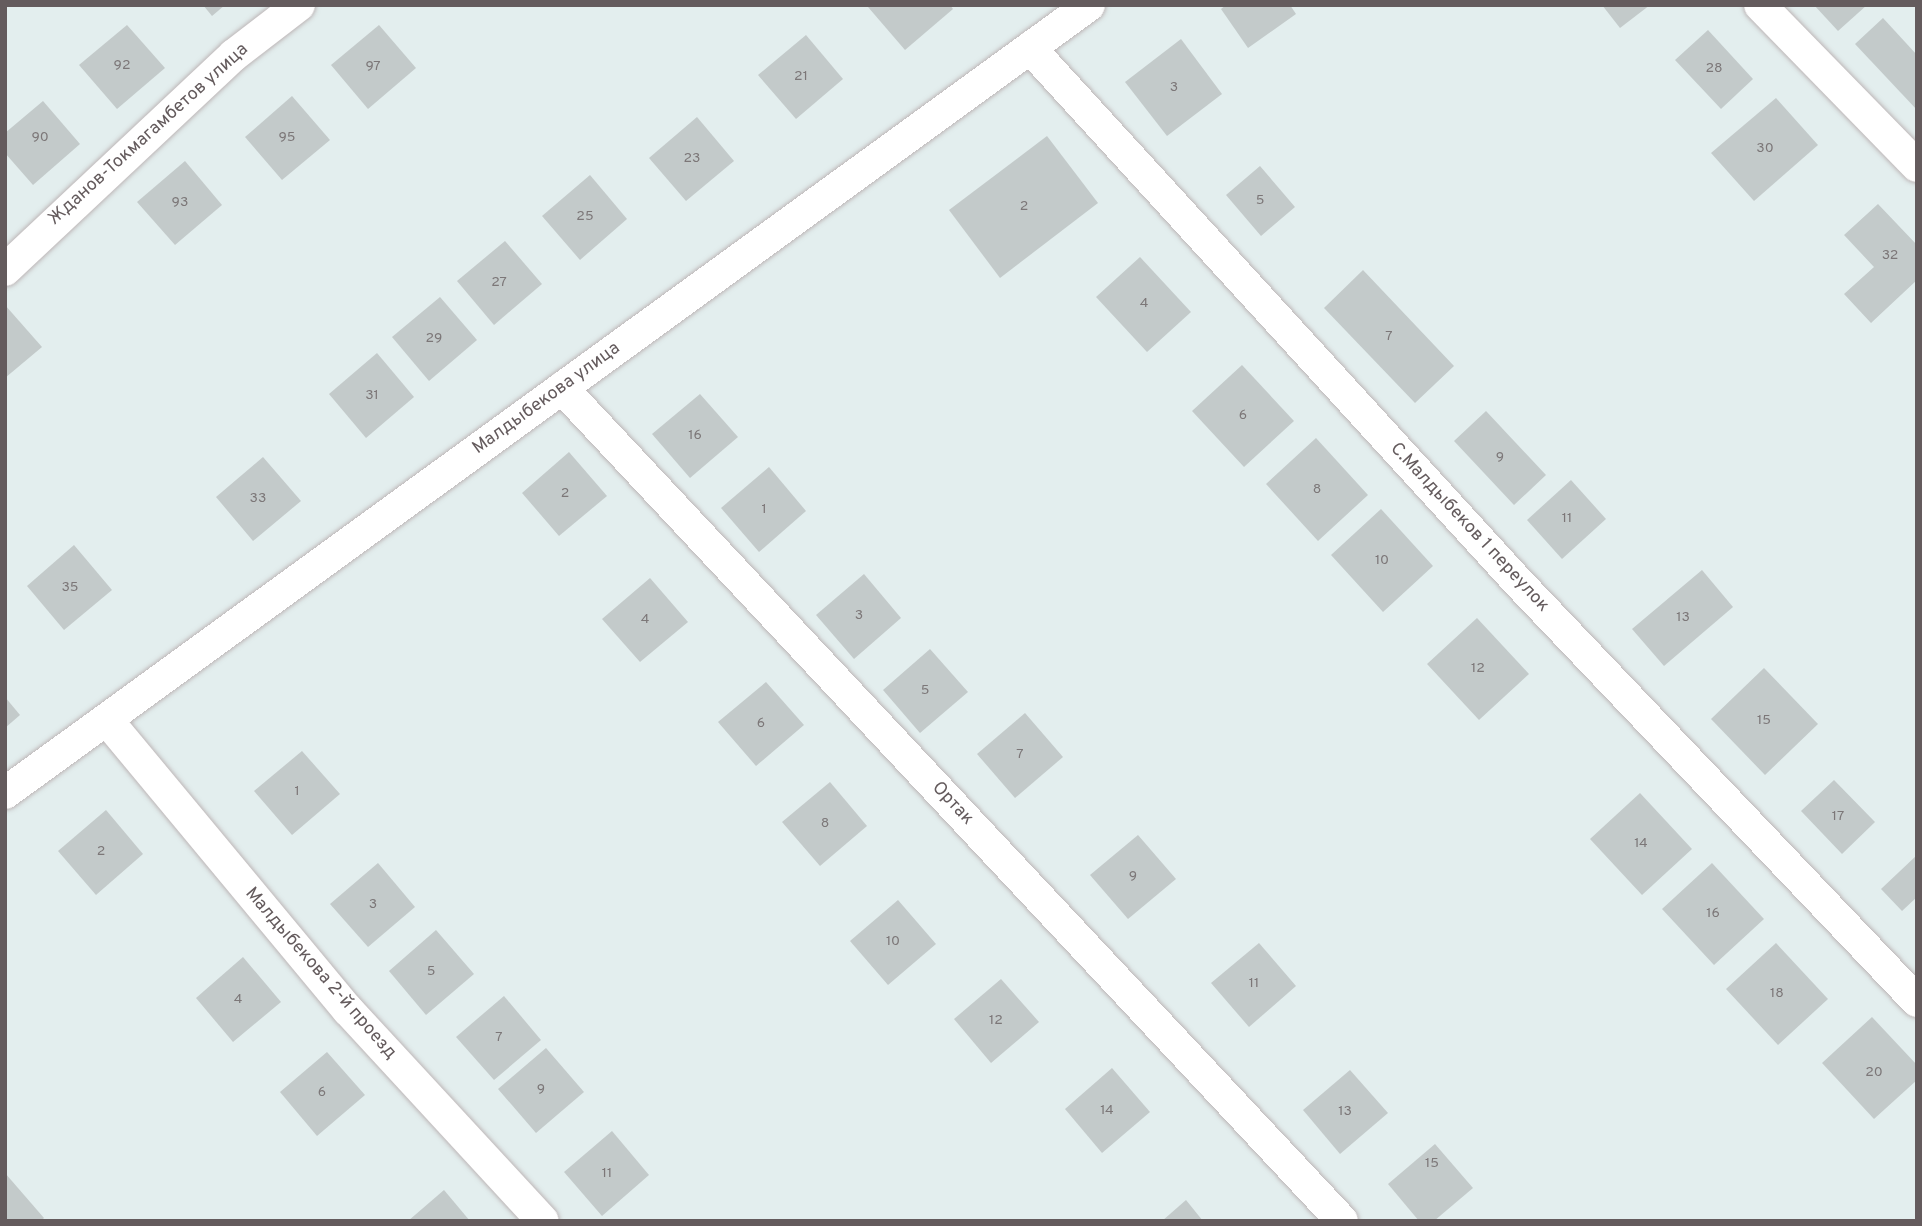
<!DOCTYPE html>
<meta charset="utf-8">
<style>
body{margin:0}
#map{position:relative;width:1922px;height:1226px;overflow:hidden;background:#e3eeee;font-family:Overpass,sans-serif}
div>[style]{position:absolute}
.building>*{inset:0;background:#c3caca}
.roads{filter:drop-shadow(0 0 2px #bdb6b7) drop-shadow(0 0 2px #bdb6b7)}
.minor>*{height:32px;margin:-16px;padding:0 16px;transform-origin:16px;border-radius:16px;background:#fff}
span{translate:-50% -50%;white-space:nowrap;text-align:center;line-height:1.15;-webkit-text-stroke:6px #fff;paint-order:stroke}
.number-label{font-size:14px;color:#7c7778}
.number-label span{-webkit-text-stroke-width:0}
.street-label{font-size:18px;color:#645b5d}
.frame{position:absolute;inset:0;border:7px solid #645b5d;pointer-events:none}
</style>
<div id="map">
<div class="building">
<i style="clip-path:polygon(203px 5px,225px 5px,212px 16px)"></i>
<i style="clip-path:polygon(950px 5px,953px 9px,905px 50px,868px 7px)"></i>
<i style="clip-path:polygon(1226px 5px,1290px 5px,1296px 14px,1248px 48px,1221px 9px)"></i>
<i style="clip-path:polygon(1602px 5px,1650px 5px,1620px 28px)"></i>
<i style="clip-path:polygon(1814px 5px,1867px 5px,1838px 31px)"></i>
<i style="clip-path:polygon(1883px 18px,1917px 55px,1917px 110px,1855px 44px)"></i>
<i style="clip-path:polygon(127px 25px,165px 68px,117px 109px,79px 65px)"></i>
<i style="clip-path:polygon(379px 25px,416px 68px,368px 109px,331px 65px)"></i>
<i style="clip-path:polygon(1708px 30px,1753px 79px,1721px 109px,1675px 60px)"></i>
<i style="clip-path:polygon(806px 35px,843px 79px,796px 119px,758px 75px)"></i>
<i style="clip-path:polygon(1181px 39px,1222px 94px,1167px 136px,1125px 82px)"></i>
<i style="clip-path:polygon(292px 96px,330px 140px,282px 180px,245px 137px)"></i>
<i style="clip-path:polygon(1776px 98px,1818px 145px,1754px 201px,1711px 153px)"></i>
<i style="clip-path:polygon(43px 101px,80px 144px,33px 185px,5px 153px,5px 133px)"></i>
<i style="clip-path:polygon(697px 117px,734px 161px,686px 201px,649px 158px)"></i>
<i style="clip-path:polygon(1047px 136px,1098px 203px,1000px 278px,949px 210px)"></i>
<i style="clip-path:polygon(185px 161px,222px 205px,175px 245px,137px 202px)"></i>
<i style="clip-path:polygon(1260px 166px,1295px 207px,1261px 236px,1226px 195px)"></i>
<i style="clip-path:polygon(590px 175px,627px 219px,580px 260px,542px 216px)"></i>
<i style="clip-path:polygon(1878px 204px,1917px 245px,1917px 280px,1871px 323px,1844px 294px,1874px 267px,1844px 235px)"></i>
<i style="clip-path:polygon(505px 241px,542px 284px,494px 325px,457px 281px)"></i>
<i style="clip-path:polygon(1140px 257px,1191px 312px,1147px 352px,1096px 297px)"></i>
<i style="clip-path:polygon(1363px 270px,1454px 366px,1415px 403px,1324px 308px)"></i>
<i style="clip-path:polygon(440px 297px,477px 340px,429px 381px,392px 337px)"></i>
<i style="clip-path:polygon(5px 305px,42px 347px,5px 378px)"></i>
<i style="clip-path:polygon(377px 353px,414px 397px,366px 438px,329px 394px)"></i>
<i style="clip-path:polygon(1242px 365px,1294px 421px,1244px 467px,1192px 411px)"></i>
<i style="clip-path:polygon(700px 394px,738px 437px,690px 478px,652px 434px)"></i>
<i style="clip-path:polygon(1486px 411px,1546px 475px,1514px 505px,1454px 441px)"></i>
<i style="clip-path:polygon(1316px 438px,1368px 495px,1318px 541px,1266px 484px)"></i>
<i style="clip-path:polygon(569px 452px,607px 496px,559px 536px,522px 493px)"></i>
<i style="clip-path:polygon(263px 457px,301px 501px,253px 541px,216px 497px)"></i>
<i style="clip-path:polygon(769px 467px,806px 511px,759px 552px,721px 508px)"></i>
<i style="clip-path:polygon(1571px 480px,1606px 519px,1562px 559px,1527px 520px)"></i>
<i style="clip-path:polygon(1381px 509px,1433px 566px,1383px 612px,1331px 555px)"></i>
<i style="clip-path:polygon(74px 545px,112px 590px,64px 630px,27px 586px)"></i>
<i style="clip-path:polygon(1702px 570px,1733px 607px,1664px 666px,1632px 629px)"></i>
<i style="clip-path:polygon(864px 574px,901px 618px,854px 659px,816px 615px)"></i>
<i style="clip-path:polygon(650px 578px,688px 622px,640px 662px,602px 619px)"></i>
<i style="clip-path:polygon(1477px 618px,1529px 674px,1479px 720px,1427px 664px)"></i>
<i style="clip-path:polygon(930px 649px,968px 692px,920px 733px,883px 690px)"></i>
<i style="clip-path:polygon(1764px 668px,1818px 724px,1765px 775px,1711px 719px)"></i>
<i style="clip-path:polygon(766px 682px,804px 725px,756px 766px,718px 722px)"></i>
<i style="clip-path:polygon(5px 697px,20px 715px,5px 728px)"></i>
<i style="clip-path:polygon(1025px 713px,1063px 757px,1015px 798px,977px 754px)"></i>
<i style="clip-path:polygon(302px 751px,340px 794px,292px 835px,254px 791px)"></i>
<i style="clip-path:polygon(1834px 780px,1875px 822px,1842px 854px,1801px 811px)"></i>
<i style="clip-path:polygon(830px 782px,867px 826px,820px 866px,782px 822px)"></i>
<i style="clip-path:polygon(1640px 793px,1692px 849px,1642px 895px,1590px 839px)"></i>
<i style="clip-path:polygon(106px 810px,143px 854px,96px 895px,58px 851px)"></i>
<i style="clip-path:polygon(1138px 835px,1176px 879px,1128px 919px,1090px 875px)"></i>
<i style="clip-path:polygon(1917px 855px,1917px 897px,1902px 911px,1881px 889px)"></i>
<i style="clip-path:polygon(378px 863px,415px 907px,368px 947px,330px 904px)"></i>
<i style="clip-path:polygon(1712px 863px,1764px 919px,1714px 965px,1662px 909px)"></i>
<i style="clip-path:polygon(898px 900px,936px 944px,888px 985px,850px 941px)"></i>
<i style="clip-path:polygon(436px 930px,474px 974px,426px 1015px,389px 971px)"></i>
<i style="clip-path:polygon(1259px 943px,1296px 986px,1249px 1027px,1211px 983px)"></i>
<i style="clip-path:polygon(1776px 943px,1828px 999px,1778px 1045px,1726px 989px)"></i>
<i style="clip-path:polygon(243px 957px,281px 1002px,233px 1042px,196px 998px)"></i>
<i style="clip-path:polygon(1001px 979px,1039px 1022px,991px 1063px,954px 1019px)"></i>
<i style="clip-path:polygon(504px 996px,541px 1040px,494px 1080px,456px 1037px)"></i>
<i style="clip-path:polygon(1872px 1017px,1917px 1065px,1917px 1080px,1874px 1119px,1822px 1063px)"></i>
<i style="clip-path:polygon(546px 1048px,584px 1092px,536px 1133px,498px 1089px)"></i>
<i style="clip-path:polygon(327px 1052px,365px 1095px,317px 1136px,280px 1092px)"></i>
<i style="clip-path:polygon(1112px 1068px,1150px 1112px,1102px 1153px,1065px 1109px)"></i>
<i style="clip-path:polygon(1350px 1070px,1388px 1113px,1340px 1154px,1303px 1110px)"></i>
<i style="clip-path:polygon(612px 1131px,649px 1175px,602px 1216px,564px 1172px)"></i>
<i style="clip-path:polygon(1435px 1144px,1473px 1188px,1434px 1221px,1419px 1221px,1388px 1184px)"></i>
<i style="clip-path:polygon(5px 1173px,44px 1218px,41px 1221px,5px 1221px)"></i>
<i style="clip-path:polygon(444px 1190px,470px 1221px,408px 1221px)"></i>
<i style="clip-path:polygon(1186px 1200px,1203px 1221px,1162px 1221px)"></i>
</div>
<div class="roads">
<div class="minor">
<i style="left:1760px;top:5px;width:225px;rotate:45.7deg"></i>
<i style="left:1030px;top:48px;width:722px;rotate:47.58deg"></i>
<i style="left:1517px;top:581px;width:580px;rotate:46.4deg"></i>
<i style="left:5px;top:270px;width:314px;rotate:-43.2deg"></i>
<i style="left:234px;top:55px;width:82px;rotate:-37.6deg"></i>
<i style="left:562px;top:388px;width:1141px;rotate:46.88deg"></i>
<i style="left:107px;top:720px;width:377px;rotate:50.3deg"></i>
<i style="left:348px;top:1010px;width:287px;rotate:47.3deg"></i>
<i style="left:5px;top:793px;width:1340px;rotate:-36.01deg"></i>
</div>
</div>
<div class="number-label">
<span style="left:122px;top:66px">92</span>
<span style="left:373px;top:67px">97</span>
<span style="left:1714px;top:69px">28</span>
<span style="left:801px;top:77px">21</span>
<span style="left:1174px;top:88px">3</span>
<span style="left:40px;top:138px">90</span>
<span style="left:287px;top:138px">95</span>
<span style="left:1765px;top:149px">30</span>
<span style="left:692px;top:159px">23</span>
<span style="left:1260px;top:201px">5</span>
<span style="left:180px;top:203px">93</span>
<span style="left:1024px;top:207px">2</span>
<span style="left:585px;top:217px">25</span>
<span style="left:1890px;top:256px">32</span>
<span style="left:499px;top:283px">27</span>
<span style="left:1144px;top:304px">4</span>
<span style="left:1389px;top:337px">7</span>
<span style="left:434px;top:339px">29</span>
<span style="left:372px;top:396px">31</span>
<span style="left:1243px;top:416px">6</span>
<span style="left:695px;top:436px">16</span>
<span style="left:1500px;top:458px">9</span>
<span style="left:1317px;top:490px">8</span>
<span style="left:565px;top:494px">2</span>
<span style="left:258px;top:499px">33</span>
<span style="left:764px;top:510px">1</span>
<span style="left:1567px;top:519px">11</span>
<span style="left:1382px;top:561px">10</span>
<span style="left:70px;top:588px">35</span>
<span style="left:859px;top:616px">3</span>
<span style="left:1683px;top:618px">13</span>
<span style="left:645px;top:620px">4</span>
<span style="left:1478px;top:669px">12</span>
<span style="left:925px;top:691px">5</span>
<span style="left:1764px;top:721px">15</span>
<span style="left:761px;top:724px">6</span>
<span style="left:1020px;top:755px">7</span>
<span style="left:297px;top:792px">1</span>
<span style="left:1838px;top:817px">17</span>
<span style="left:825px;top:824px">8</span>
<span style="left:1641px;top:844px">14</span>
<span style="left:101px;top:852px">2</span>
<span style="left:1133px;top:877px">9</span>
<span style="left:373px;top:905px">3</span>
<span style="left:1713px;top:914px">16</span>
<span style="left:893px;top:942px">10</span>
<span style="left:431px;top:972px">5</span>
<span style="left:1254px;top:984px">11</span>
<span style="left:1777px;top:994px">18</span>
<span style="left:238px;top:1000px">4</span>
<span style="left:996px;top:1021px">12</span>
<span style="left:499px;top:1038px">7</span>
<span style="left:1874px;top:1073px">20</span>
<span style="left:541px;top:1090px">9</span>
<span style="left:322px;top:1093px">6</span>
<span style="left:1107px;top:1111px">14</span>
<span style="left:1345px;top:1112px">13</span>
<span style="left:1432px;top:1164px">15</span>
<span style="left:607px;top:1174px">11</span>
</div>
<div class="street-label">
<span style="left:149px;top:135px;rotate:-42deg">Жданов-Токмагамбетов улица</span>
<span style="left:547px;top:399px;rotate:-36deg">Малдыбекова улица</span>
<span style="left:1469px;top:528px;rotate:47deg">С.Малдыбеков 1 переулок</span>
<span style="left:952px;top:804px;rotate:47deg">Ортак</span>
<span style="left:320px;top:974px;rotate:49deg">Малдыбекова 2-й проезд</span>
</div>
<div class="frame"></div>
</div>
